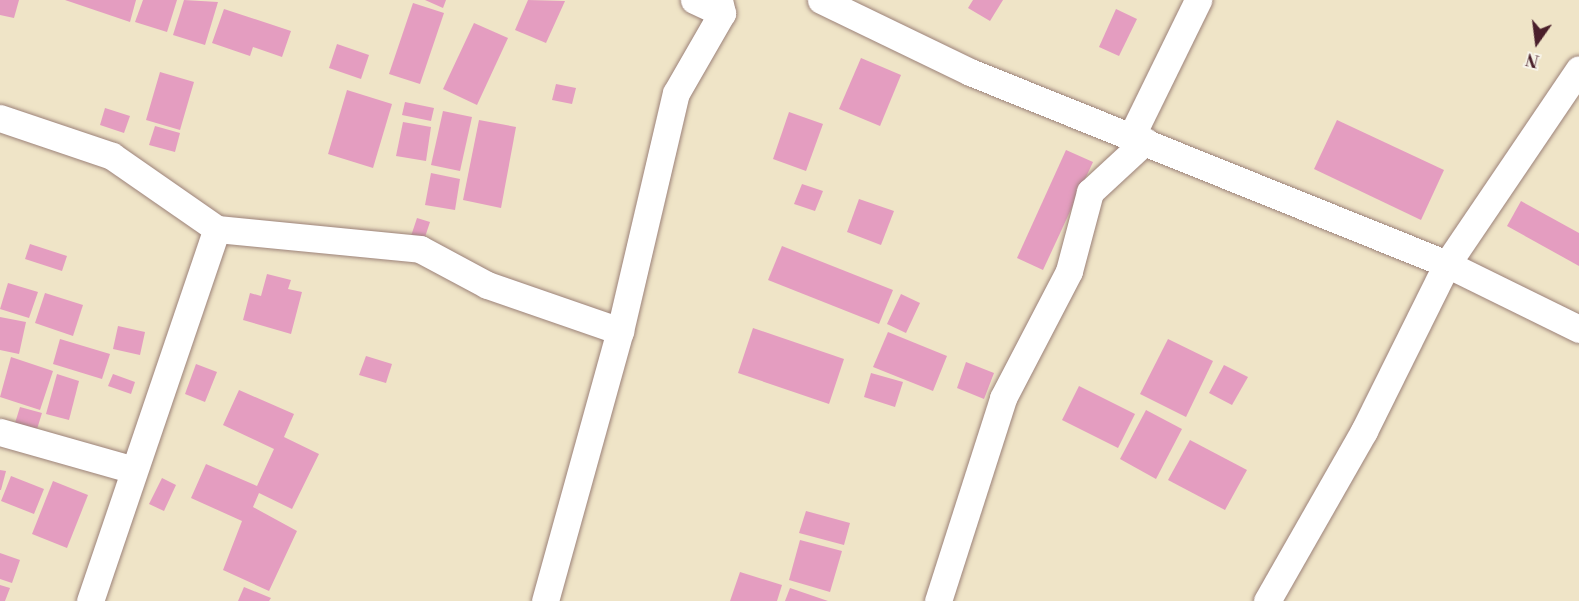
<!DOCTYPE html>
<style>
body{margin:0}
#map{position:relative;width:1579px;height:601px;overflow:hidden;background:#efe4c7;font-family:"Libre Bodoni",serif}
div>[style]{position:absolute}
.building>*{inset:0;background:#e49dc0}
.roads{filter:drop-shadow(0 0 2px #9c8279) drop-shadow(0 0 2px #9c8279)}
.minor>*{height:27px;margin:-13.5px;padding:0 13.5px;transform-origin:13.5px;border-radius:13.5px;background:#fff}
span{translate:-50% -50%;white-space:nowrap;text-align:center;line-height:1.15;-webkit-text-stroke:4.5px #f7f3e8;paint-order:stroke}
.north{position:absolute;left:1507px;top:12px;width:60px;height:60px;-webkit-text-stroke:4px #f7f3e8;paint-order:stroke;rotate:194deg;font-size:16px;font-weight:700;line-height:24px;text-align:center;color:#4a1f2b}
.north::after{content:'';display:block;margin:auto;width:21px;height:27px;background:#4a1f2b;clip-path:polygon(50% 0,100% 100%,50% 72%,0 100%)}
</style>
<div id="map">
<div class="building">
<i style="clip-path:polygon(0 0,19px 0,14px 18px,0 15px)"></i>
<i style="clip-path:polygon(65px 0,136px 0,130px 22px)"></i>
<i style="clip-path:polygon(143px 0,177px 0,167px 32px,135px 22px)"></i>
<i style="clip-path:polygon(184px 0,218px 2px,205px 45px,173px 35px)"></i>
<i style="clip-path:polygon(425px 0,446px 0,443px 8px)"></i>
<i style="clip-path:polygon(528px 0,565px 1px,546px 43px,515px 30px)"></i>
<i style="clip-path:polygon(973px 0,1003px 0,990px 21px,968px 8px)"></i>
<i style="clip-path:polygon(413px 3px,444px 13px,420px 84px,389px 74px)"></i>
<i style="clip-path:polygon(224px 9px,291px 31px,282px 57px,253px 47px,250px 56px,212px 43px)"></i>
<i style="clip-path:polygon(1116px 9px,1137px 19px,1119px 56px,1099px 47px)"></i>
<i style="clip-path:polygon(474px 23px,508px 38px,477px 105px,443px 89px)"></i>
<i style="clip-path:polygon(337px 44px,369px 55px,361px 79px,329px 68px)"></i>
<i style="clip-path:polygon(861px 58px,901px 75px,880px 126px,839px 109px)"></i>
<i style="clip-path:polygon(160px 72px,194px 82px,180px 130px,146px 120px)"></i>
<i style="clip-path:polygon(556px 84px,576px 88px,572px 104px,552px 100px)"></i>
<i style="clip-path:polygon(347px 90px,392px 104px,373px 168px,328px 154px)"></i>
<i style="clip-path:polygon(405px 102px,434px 108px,431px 121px,402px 115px)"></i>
<i style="clip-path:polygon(105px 108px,130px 116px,124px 133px,100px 125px)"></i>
<i style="clip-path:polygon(443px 111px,472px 117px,460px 171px,431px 165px)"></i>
<i style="clip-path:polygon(789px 112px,823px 124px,806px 171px,773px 159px)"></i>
<i style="clip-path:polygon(479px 120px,516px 127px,501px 208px,463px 200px)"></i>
<i style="clip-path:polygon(1337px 120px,1444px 170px,1421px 220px,1314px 169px)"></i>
<i style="clip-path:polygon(403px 122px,431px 127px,426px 161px,396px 156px)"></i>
<i style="clip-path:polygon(155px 126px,180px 133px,175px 152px,149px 145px)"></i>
<i style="clip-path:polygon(1066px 150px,1093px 162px,1043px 270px,1017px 258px)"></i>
<i style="clip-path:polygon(431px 173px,460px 179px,455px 210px,425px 205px)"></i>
<i style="clip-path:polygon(802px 184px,823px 191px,815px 211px,794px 204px)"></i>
<i style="clip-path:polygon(859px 199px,894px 211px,881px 245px,847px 232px)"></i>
<i style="clip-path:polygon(1521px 201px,1579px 233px,1579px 266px,1507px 226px)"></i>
<i style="clip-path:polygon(417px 218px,430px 222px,419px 255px,406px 251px)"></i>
<i style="clip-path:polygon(30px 244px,67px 256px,62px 271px,25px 259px)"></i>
<i style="clip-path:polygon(782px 246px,893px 290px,879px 324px,768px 280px)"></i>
<i style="clip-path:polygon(267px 274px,291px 280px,288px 289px,302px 292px,291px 334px,243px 320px,250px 293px,261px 296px)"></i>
<i style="clip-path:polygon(8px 283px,38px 292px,29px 318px,0 309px)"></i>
<i style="clip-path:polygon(45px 293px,83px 305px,73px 336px,35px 323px)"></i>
<i style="clip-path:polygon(901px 294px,920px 303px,906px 333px,887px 324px)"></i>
<i style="clip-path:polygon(0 317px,26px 322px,19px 354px,0 350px)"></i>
<i style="clip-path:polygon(118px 326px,145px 332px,140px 355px,113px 349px)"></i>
<i style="clip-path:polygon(753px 328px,844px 359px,829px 404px,738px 373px)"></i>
<i style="clip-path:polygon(888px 332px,947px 356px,933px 391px,873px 367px)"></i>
<i style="clip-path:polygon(60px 339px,110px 354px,102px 379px,53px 364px)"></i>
<i style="clip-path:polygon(1168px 339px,1213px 361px,1186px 417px,1140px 394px)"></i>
<i style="clip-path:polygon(366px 356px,392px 364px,386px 383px,359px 375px)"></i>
<i style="clip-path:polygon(11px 357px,53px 371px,40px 410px,0 397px)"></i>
<i style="clip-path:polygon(966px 362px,994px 373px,984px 399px,957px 388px)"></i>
<i style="clip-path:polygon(196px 364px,217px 372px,205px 402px,185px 394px)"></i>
<i style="clip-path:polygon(1224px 365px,1248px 377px,1232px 405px,1209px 393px)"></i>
<i style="clip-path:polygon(871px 373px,903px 382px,895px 407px,864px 397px)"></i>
<i style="clip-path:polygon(57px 374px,79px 381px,69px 420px,46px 414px)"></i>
<i style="clip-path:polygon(113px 374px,135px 382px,131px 394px,108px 386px)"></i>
<i style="clip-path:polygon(1079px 386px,1135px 414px,1118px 448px,1062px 420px)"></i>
<i style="clip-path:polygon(239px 390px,294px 414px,284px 437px,319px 454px,292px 509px,259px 493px,253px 507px,297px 531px,269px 591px,223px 570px,242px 521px,191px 498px,206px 464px,257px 486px,274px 449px,223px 425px)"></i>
<i style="clip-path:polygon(20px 407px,42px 413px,37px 429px,15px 423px)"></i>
<i style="clip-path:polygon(1146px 410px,1182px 429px,1156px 479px,1120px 459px)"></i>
<i style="clip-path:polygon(1190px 440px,1247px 470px,1225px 510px,1168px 480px)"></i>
<i style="clip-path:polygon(0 470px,6px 471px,1px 490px,0 490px)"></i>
<i style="clip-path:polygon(11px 476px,44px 489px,34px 514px,1px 501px)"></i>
<i style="clip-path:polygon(162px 478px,176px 485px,164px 511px,149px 504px)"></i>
<i style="clip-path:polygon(53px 481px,88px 495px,67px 548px,32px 534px)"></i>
<i style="clip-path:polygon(806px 511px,850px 523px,844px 545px,799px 533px)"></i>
<i style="clip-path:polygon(800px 540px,842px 551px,830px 592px,789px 580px)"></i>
<i style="clip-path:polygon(0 553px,20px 560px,12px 583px,0 579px)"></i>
<i style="clip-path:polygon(740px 572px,782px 585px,777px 601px,730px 601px)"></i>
<i style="clip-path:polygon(0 585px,10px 588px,5px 601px,0 601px)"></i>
<i style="clip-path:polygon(244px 587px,271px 598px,269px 601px,238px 601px)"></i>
<i style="clip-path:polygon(790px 588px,828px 601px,785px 601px)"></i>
</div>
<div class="roads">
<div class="minor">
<i style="left:694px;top:0;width:31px;rotate:25deg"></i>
<i style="left:821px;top:0;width:165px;rotate:25.8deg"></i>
<i style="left:970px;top:72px;width:514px;rotate:21.93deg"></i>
<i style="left:1447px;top:264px;width:147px;rotate:26.2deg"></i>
<i style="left:0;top:118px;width:118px;rotate:18.7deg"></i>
<i style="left:112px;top:156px;width:128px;rotate:34.8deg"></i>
<i style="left:1131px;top:137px;width:153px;rotate:-63.9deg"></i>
<i style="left:0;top:432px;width:136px;rotate:15.8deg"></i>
<i style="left:90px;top:601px;width:393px;rotate:-71.2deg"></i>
<i style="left:217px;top:229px;width:204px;rotate:5.6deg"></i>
<i style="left:420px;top:249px;width:76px;rotate:28.2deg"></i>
<i style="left:487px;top:285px;width:141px;rotate:19.1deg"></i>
<i style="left:545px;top:601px;width:280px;rotate:-74.5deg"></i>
<i style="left:620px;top:331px;width:244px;rotate:-76.8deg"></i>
<i style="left:676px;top:93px;width:92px;rotate:-60.1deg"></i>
<i style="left:722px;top:13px;width:13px;rotate:-103deg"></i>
<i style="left:938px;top:601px;width:213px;rotate:-72.2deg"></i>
<i style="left:1003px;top:398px;width:143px;rotate:-62.5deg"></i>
<i style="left:1069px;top:271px;width:82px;rotate:-75.1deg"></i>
<i style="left:1090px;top:192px;width:75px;rotate:-42.8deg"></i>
<i style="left:1267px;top:601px;width:196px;rotate:-60.3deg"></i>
<i style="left:1364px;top:431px;width:186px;rotate:-63.6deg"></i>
<i style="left:1447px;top:264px;width:235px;rotate:-55.9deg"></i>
</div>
</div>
<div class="north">N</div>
</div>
